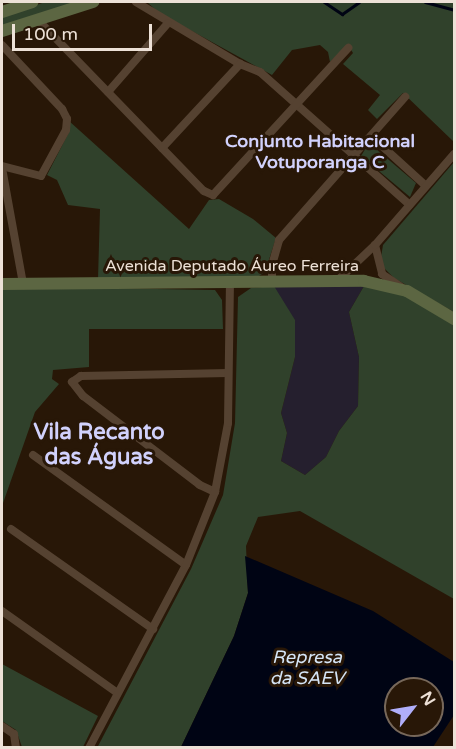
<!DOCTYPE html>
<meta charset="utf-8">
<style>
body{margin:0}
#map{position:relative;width:456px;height:749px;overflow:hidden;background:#281707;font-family:"Varela Round",sans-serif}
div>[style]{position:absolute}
.industrial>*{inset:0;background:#251f2e}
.green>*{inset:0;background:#30412b}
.water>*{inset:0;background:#000414}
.stream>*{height:3px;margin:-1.5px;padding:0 1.5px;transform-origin:1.5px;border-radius:1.5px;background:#000414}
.street>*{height:8px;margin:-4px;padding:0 4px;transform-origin:4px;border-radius:4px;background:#554231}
.secondary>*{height:12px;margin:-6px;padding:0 6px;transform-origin:6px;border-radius:6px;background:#5c6642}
span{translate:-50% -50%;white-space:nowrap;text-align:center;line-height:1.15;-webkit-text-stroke:6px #281707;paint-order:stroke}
.street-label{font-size:16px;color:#ede1d7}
.neighbourhood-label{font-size:18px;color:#d1d1fc;font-weight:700}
.water-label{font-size:18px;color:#d5e5f7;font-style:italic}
.district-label{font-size:22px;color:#d1d1fc;font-weight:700}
.frame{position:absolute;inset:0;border:3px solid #ede1d7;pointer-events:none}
.north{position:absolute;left:384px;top:677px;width:60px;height:60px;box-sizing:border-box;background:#281707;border:2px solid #77685a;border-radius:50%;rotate:59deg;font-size:16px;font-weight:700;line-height:24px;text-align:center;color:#ede1d7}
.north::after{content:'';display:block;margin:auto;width:21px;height:27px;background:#b0aefa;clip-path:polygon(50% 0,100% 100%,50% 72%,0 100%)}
.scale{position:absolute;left:12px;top:24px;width:140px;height:27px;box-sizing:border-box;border:3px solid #ede1d7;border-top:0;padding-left:8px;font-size:18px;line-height:21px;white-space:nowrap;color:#ede1d7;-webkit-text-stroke:4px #281707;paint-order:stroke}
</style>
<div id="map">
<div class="industrial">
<i style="clip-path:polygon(274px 286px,364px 286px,349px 312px,359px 357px,358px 406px,339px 431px,326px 457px,305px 475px,281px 461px,287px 433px,281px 413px,295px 357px)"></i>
</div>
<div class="green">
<i style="clip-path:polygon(45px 2px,76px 2px,2px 27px,2px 17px)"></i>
<i style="clip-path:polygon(147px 2px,454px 2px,454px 142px,403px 93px,377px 119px,368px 110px,380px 95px,343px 64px,353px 53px,348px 45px,330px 62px,328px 52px,320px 45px,292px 50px,272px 75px,159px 13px)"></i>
<i style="clip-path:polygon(69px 121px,189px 229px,209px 200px,219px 199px,253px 219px,276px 238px,265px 272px,259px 276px,98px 279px,100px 209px,68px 205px,57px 180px,47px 175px,69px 132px)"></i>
<i style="clip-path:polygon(369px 143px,416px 183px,410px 197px,361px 156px)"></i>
<i style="clip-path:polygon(454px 162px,454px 312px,394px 278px,384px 268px,381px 257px,383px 245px)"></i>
<i style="clip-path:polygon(274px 286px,295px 320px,295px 357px,281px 413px,287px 433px,281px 461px,305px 475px,326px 457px,339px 431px,358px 406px,359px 357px,349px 312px,364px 286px,404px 295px,454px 322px,454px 599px,300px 511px,258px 517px,246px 546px,248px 593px,234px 636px,181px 747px,97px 748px,191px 569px,223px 495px,235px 423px,238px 297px,251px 288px)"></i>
<i style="clip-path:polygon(98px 288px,215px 290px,222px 300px,223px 329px,89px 329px,89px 367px,53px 370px,52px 379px,59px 384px,35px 412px,2px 506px,2px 289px)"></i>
<i style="clip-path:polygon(2px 664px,98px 716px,83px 747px,22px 747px,16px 730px,2px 721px)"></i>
</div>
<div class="water">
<i style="clip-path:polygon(evenodd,245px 556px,373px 611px,454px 662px,454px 715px,433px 747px,181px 747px,234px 636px,248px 593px,245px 556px,396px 689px,432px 689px,432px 725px,396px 725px,396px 689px)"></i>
</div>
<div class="stream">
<i style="left:324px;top:2px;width:22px;rotate:34deg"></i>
<i style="left:342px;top:14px;width:21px;rotate:-35deg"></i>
<i style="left:425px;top:2px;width:30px;rotate:15deg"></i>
</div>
<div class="street">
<i style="left:136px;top:2px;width:121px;rotate:30.8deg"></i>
<i style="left:240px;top:64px;width:22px;rotate:22deg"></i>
<i style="left:260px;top:72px;width:200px;rotate:41.6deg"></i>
<i style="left:38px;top:20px;width:238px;rotate:45.9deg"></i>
<i style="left:204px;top:191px;width:10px;rotate:24deg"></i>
<i style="left:213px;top:195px;width:200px;rotate:-47.4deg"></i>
<i style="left:2px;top:45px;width:88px;rotate:46.8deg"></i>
<i style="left:62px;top:109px;width:11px;rotate:63deg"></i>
<i style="left:67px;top:119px;width:11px;rotate:95deg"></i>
<i style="left:66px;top:130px;width:52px;rotate:118.5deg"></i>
<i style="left:41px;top:176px;width:40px;rotate:-165.6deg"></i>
<i style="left:108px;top:92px;width:91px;rotate:-49deg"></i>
<i style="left:371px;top:136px;width:74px;rotate:42.3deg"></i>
<i style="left:162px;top:148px;width:115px;rotate:-47.1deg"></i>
<i style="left:2px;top:168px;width:117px;rotate:79.7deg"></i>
<i style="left:375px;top:245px;width:30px;rotate:76deg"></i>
<i style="left:382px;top:274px;width:23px;rotate:34deg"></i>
<i style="left:338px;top:280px;width:51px;rotate:-43.4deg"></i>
<i style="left:375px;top:245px;width:121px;rotate:-49deg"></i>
<i style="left:272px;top:282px;width:17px;rotate:-90deg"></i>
<i style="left:272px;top:265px;width:26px;rotate:-74deg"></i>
<i style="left:279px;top:240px;width:191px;rotate:-48.6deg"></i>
<i style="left:33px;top:455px;width:188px;rotate:35.7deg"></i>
<i style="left:215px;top:492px;width:17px;rotate:-155deg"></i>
<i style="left:200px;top:485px;width:147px;rotate:-142.7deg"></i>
<i style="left:83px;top:396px;width:18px;rotate:-128deg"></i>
<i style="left:72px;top:382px;width:11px;rotate:-34deg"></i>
<i style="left:81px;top:376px;width:147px;rotate:-1.2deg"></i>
<i style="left:11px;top:529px;width:174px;rotate:35.2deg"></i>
<i style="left:2px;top:611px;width:140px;rotate:35.4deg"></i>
<i style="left:2px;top:726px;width:14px;rotate:34deg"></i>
<i style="left:14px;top:734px;width:14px;rotate:82deg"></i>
<i style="left:89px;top:748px;width:207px;rotate:-62.1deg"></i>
<i style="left:186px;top:565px;width:79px;rotate:-68.3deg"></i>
<i style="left:215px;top:492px;width:70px;rotate:-79.3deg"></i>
<i style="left:228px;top:423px;width:138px;rotate:-89.2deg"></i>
</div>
<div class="secondary">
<i style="left:2px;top:12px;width:32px;rotate:-18deg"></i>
<i style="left:2px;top:31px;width:96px;rotate:-17.7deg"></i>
<i style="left:2px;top:284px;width:362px;rotate:-0.5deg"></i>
<i style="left:364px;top:281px;width:44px;rotate:13.1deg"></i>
<i style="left:407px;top:291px;width:55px;rotate:30.8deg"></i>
</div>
<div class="street-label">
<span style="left:232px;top:266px">Avenida Deputado Áureo Ferreira</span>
</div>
<div class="neighbourhood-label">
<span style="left:320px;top:152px">Conjunto Habitacional<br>Votuporanga C</span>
</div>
<div class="water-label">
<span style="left:307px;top:668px">Represa<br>da SAEV</span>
</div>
<div class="district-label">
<span style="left:99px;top:445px">Vila Recanto<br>das Águas</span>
</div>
<div class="frame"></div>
<div class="north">N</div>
<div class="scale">100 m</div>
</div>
